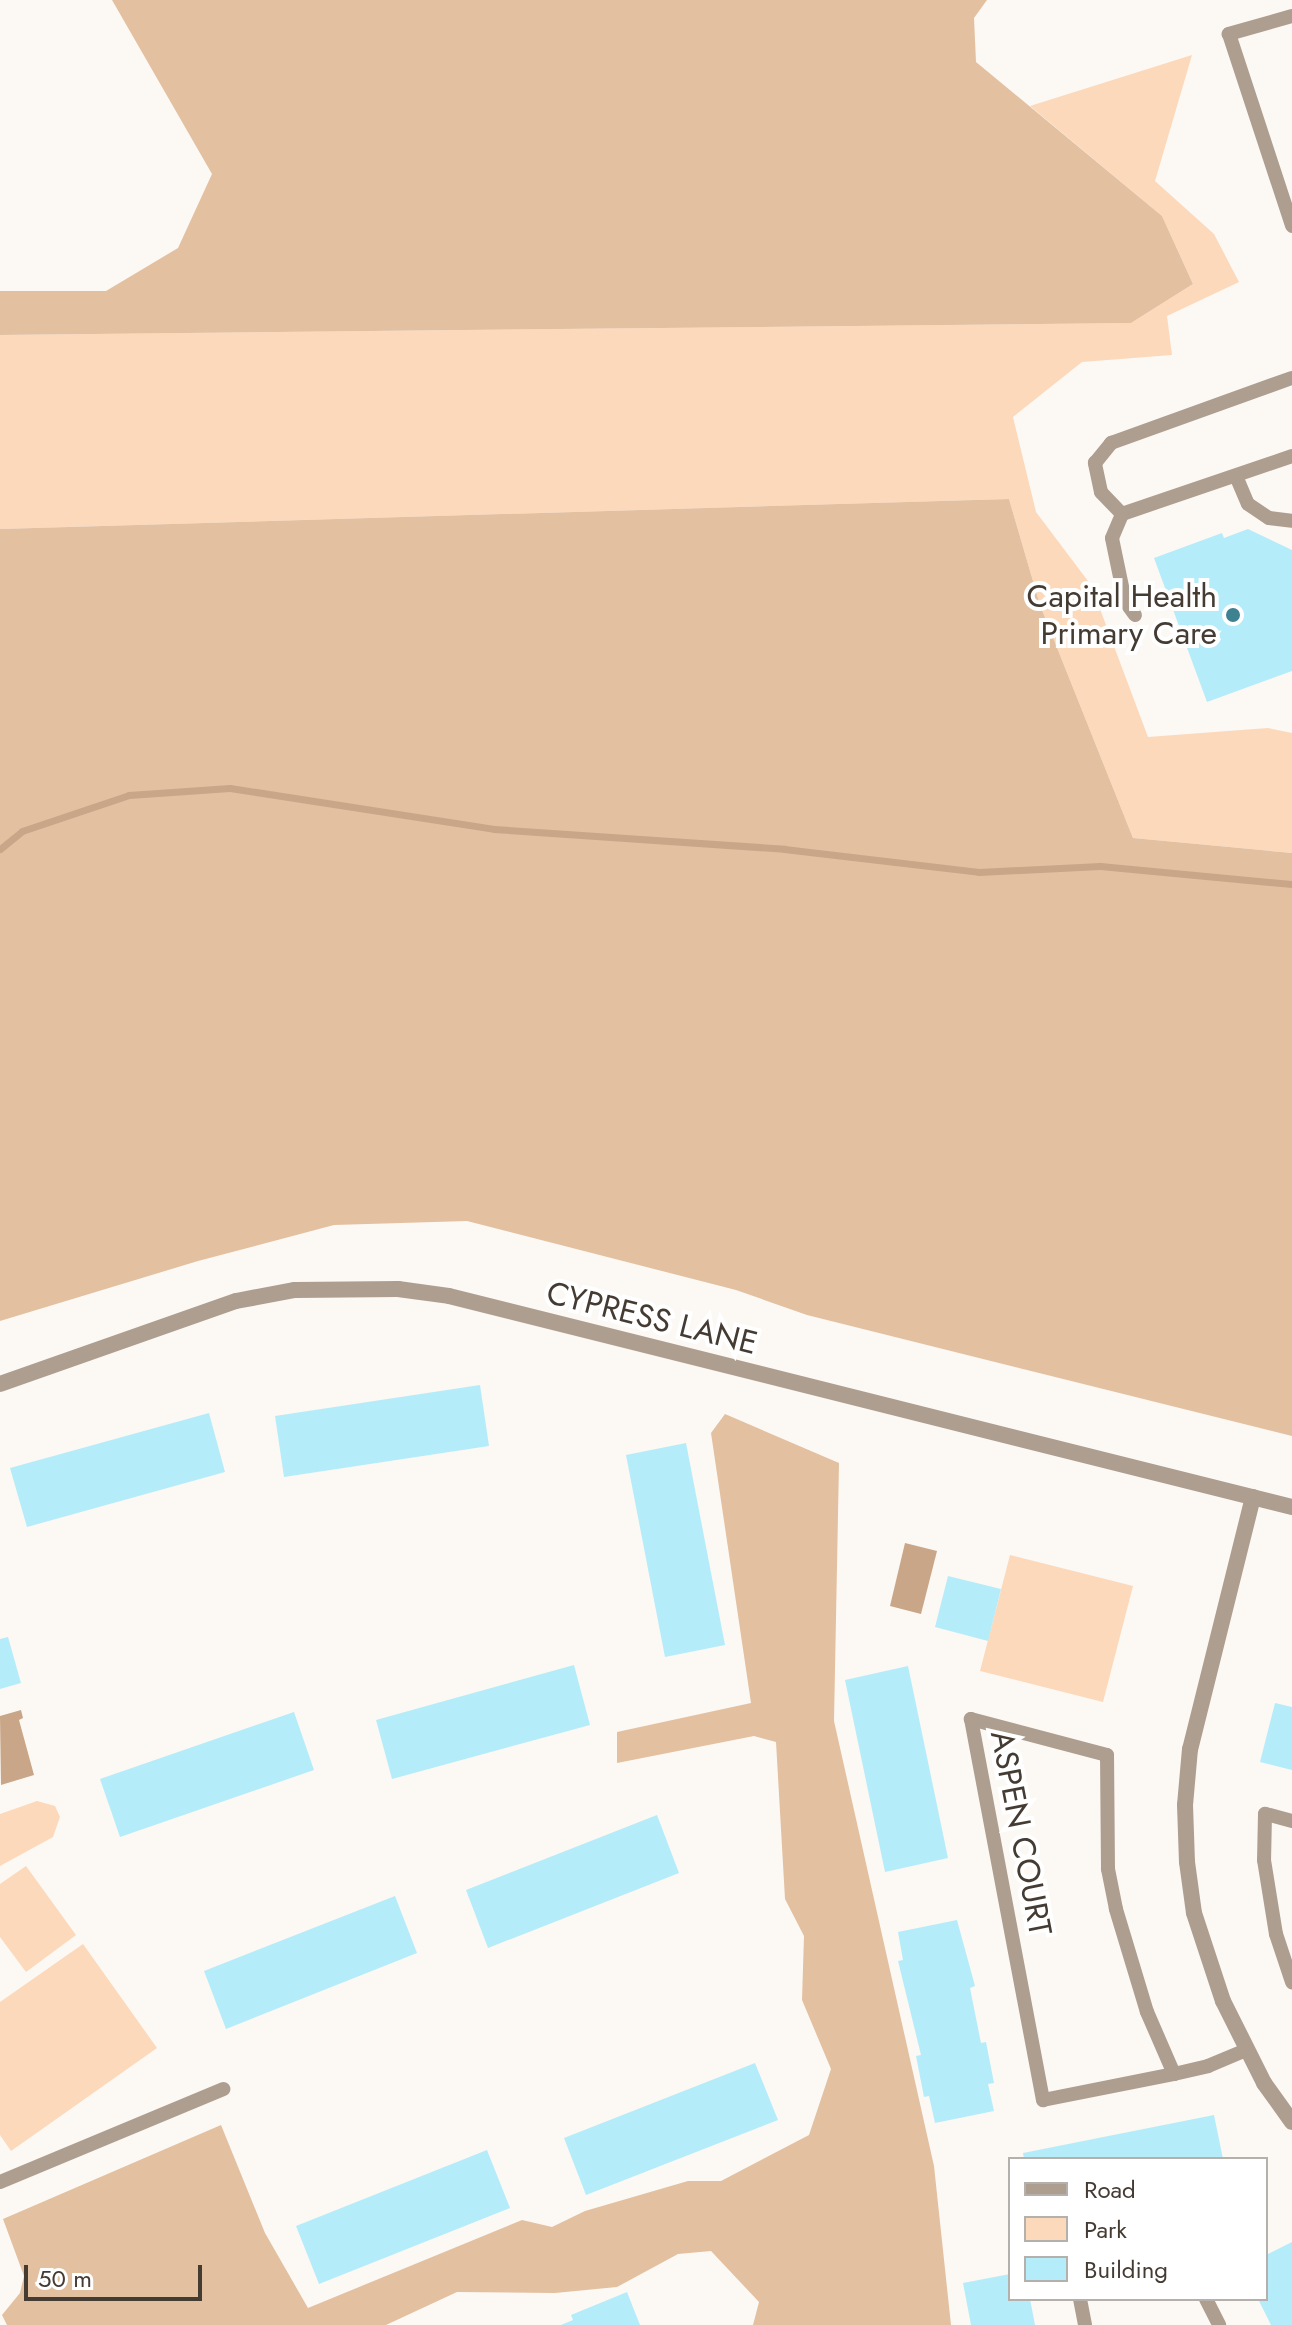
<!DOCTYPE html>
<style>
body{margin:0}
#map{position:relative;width:1292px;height:2325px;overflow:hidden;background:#fcf8f4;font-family:Jost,sans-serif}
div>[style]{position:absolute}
.green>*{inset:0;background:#fcd9bb}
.forest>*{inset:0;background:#e3c0a0}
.water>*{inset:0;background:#c8a687}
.stream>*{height:7px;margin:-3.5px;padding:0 3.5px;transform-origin:3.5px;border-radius:3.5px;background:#c8a687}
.building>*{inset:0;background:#b5ecfa}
.service>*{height:14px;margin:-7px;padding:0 7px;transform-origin:7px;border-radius:7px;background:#ad9e90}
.minor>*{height:16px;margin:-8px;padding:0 8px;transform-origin:8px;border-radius:8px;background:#ad9e90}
.tertiary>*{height:16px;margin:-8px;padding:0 8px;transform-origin:8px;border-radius:8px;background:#ad9e90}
.dots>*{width:22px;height:22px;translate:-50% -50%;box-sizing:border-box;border:4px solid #fff;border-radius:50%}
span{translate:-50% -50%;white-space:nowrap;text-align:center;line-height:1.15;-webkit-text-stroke:8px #fff;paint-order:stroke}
.poi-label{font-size:32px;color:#443b33}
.right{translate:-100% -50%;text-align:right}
.street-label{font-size:32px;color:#443b33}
.legend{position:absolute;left:1008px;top:2157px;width:260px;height:144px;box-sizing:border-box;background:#fff;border:2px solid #b4b1ad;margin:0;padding:10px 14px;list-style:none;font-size:24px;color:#443b33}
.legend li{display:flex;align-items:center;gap:16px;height:40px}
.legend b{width:40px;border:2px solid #b4b1ad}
.scale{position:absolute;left:24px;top:2265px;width:178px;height:36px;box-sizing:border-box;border:4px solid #443b33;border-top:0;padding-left:10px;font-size:24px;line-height:28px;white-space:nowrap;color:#443b33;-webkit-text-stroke:6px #fff;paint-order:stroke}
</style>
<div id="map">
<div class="green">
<i style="clip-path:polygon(1192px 55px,1155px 181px,1214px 234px,1239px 282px,1167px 316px,1172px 355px,1082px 362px,1013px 417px,1036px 512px,1091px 585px,1148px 737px,1268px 728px,1292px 733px,1292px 853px,1133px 838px,1040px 605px,1009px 499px,0 529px,0 335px,1131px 323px,1193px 284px,1162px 216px,1030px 106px)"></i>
<i style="clip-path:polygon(1010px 1555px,1133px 1586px,1103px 1702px,980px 1671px)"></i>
<i style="clip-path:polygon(37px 1801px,55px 1806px,60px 1817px,53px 1837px,0 1866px,0 1814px)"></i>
<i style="clip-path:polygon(26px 1866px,76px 1935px,26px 1972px,0 1937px,0 1884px)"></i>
<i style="clip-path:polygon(83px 1944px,157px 2048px,11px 2151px,0 2135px,0 2002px)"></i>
</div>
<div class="forest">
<i style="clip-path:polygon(112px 0,987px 0,974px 18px,976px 62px,1162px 216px,1193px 284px,1131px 323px,0 335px,0 291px,106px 291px,178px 248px,212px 174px)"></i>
<i style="clip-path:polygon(1009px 499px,1040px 605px,1133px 838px,1292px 853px,1292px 1436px,807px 1315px,736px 1290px,467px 1221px,334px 1225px,198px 1261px,0 1321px,0 529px)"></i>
<i style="clip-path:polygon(725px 1414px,839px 1463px,834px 1721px,934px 2166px,951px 2325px,753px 2325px,759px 2302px,711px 2251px,678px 2254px,617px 2287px,555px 2293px,457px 2292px,386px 2325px,7px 2325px,2px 2315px,20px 2293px,24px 2276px,3px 2219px,221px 2125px,265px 2233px,308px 2308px,522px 2220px,552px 2227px,585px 2211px,688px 2181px,721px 2181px,809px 2135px,831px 2069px,802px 2000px,804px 1936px,785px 1899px,776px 1742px,754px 1736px,617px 1763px,617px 1732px,751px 1703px,711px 1433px)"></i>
</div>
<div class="water">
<i style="clip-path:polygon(905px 1543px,937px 1551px,921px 1614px,890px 1606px)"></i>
<i style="clip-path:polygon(21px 1710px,23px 1718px,19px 1720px,34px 1775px,1px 1785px,0 1716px)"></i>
</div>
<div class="stream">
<i style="left:0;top:849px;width:28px;rotate:-39deg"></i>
<i style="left:22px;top:831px;width:113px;rotate:-18.6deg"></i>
<i style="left:129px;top:795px;width:101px;rotate:-4deg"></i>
<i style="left:230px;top:788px;width:267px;rotate:8.8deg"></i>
<i style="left:494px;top:829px;width:291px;rotate:3.9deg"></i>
<i style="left:784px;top:849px;width:196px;rotate:6.7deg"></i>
<i style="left:979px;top:872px;width:121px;rotate:-2.8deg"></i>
<i style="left:1100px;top:866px;width:193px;rotate:5.4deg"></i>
</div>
<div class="building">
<i style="clip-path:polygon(1248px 529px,1292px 550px,1292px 671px,1207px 702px,1154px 558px,1222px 533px,1224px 538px)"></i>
<i style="clip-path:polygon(480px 1385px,489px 1446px,284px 1477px,275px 1416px)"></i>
<i style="clip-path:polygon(209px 1413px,225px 1472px,27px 1527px,10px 1468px)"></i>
<i style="clip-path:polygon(686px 1443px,725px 1645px,665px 1657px,626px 1455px)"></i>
<i style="clip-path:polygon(948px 1576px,1001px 1589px,988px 1641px,935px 1627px)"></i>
<i style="clip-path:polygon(8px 1637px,21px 1683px,0 1689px,0 1639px)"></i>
<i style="clip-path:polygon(574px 1665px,590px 1725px,392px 1779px,376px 1720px)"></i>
<i style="clip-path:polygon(908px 1666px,948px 1858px,885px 1872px,845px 1680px)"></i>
<i style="clip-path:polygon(1275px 1703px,1292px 1707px,1292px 1770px,1260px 1762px)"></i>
<i style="clip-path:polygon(294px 1712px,314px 1770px,120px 1837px,100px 1779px)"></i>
<i style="clip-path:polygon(657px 1815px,679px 1873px,488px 1948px,466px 1890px)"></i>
<i style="clip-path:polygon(395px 1896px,417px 1953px,226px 2029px,204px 1971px)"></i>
<i style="clip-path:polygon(957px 1920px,975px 1986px,970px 1988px,981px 2043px,986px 2042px,994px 2083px,988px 2084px,994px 2111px,935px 2123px,929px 2096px,924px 2097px,916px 2056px,921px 2055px,898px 1961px,903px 1960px,898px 1932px)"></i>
<i style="clip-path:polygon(755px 2063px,778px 2120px,586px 2195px,564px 2138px)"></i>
<i style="clip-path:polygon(1214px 2115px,1223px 2159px,1024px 2159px,1023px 2153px)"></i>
<i style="clip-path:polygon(487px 2150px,510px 2208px,319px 2284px,296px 2226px)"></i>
<i style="clip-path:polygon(1292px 2242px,1292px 2325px,1271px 2325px,1258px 2299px,1266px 2299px,1266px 2255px)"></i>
<i style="clip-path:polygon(1010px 2274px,1010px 2299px,1030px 2299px,1035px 2325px,971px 2325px,963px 2283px)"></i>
<i style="clip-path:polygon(627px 2292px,640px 2325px,561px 2325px,573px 2320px,571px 2315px)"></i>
</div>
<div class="service">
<i style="left:1292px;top:16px;width:66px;rotate:164.1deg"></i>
<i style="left:1229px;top:34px;width:202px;rotate:71.8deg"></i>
<i style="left:1236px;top:476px;width:30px;rotate:67deg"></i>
<i style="left:1248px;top:504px;width:25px;rotate:34deg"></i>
<i style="left:1269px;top:518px;width:23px;rotate:7deg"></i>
<i style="left:1122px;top:514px;width:180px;rotate:-18.8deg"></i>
<i style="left:1135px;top:615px;width:17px;rotate:-126deg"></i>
<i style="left:1125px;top:601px;width:64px;rotate:-101.7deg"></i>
<i style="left:1112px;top:538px;width:26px;rotate:-67deg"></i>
<i style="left:1122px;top:514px;width:30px;rotate:-134deg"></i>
<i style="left:1101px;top:492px;width:30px;rotate:-102deg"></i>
<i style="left:1095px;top:463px;width:26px;rotate:-51deg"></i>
<i style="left:1111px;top:443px;width:192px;rotate:-19.8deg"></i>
<i style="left:1292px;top:1821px;width:28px;rotate:-165deg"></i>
<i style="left:1265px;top:1814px;width:46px;rotate:91.2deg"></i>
<i style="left:1264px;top:1860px;width:75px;rotate:80.8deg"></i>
<i style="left:1276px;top:1934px;width:51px;rotate:71.6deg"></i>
<i style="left:1174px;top:2074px;width:68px;rotate:-113.5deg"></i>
<i style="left:1147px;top:2012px;width:108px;rotate:-106.8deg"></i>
<i style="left:1116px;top:1909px;width:41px;rotate:-101.3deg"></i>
<i style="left:1108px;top:1869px;width:114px;rotate:-90.5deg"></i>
<i style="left:1107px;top:1755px;width:141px;rotate:-165.2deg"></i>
<i style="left:971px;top:1719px;width:388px;rotate:79.3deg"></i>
<i style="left:1043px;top:2100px;width:134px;rotate:-11.2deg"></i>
<i style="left:1174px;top:2074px;width:35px;rotate:-13deg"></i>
<i style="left:1208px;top:2066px;width:41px;rotate:-22.8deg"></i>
<i style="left:0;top:2182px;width:242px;rotate:-22.6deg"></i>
<i style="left:1080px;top:2299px;width:26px;rotate:79deg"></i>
<i style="left:1206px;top:2299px;width:29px;rotate:63deg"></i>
</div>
<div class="minor">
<i style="left:1253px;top:1497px;width:260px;rotate:104deg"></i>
<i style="left:1190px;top:1749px;width:56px;rotate:95.1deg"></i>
<i style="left:1185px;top:1805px;width:57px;rotate:88deg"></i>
<i style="left:1187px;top:1862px;width:51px;rotate:82.2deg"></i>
<i style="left:1194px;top:1913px;width:93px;rotate:71.8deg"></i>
<i style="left:1223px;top:2001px;width:92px;rotate:63.4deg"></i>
<i style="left:1264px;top:2083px;width:48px;rotate:54.3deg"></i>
</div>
<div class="tertiary">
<i style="left:0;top:1384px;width:250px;rotate:-19.4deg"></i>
<i style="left:236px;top:1301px;width:60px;rotate:-10.6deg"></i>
<i style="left:295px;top:1290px;width:103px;rotate:-0.6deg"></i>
<i style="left:398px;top:1289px;width:51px;rotate:7.8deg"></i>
<i style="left:449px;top:1296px;width:869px;rotate:14.05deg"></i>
</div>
<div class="dots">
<i style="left:1233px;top:615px;background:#3e8191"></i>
</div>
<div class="poi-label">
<span class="right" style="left:1217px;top:615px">Capital Health<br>Primary Care</span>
</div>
<div class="street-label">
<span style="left:652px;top:1318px;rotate:14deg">CYPRESS LANE</span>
<span style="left:1021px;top:1833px;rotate:79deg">ASPEN COURT</span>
</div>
<ul class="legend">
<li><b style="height:10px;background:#ad9e90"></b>Road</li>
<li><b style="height:22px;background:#fcd9bb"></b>Park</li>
<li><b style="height:22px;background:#b5ecfa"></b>Building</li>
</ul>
<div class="scale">50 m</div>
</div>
